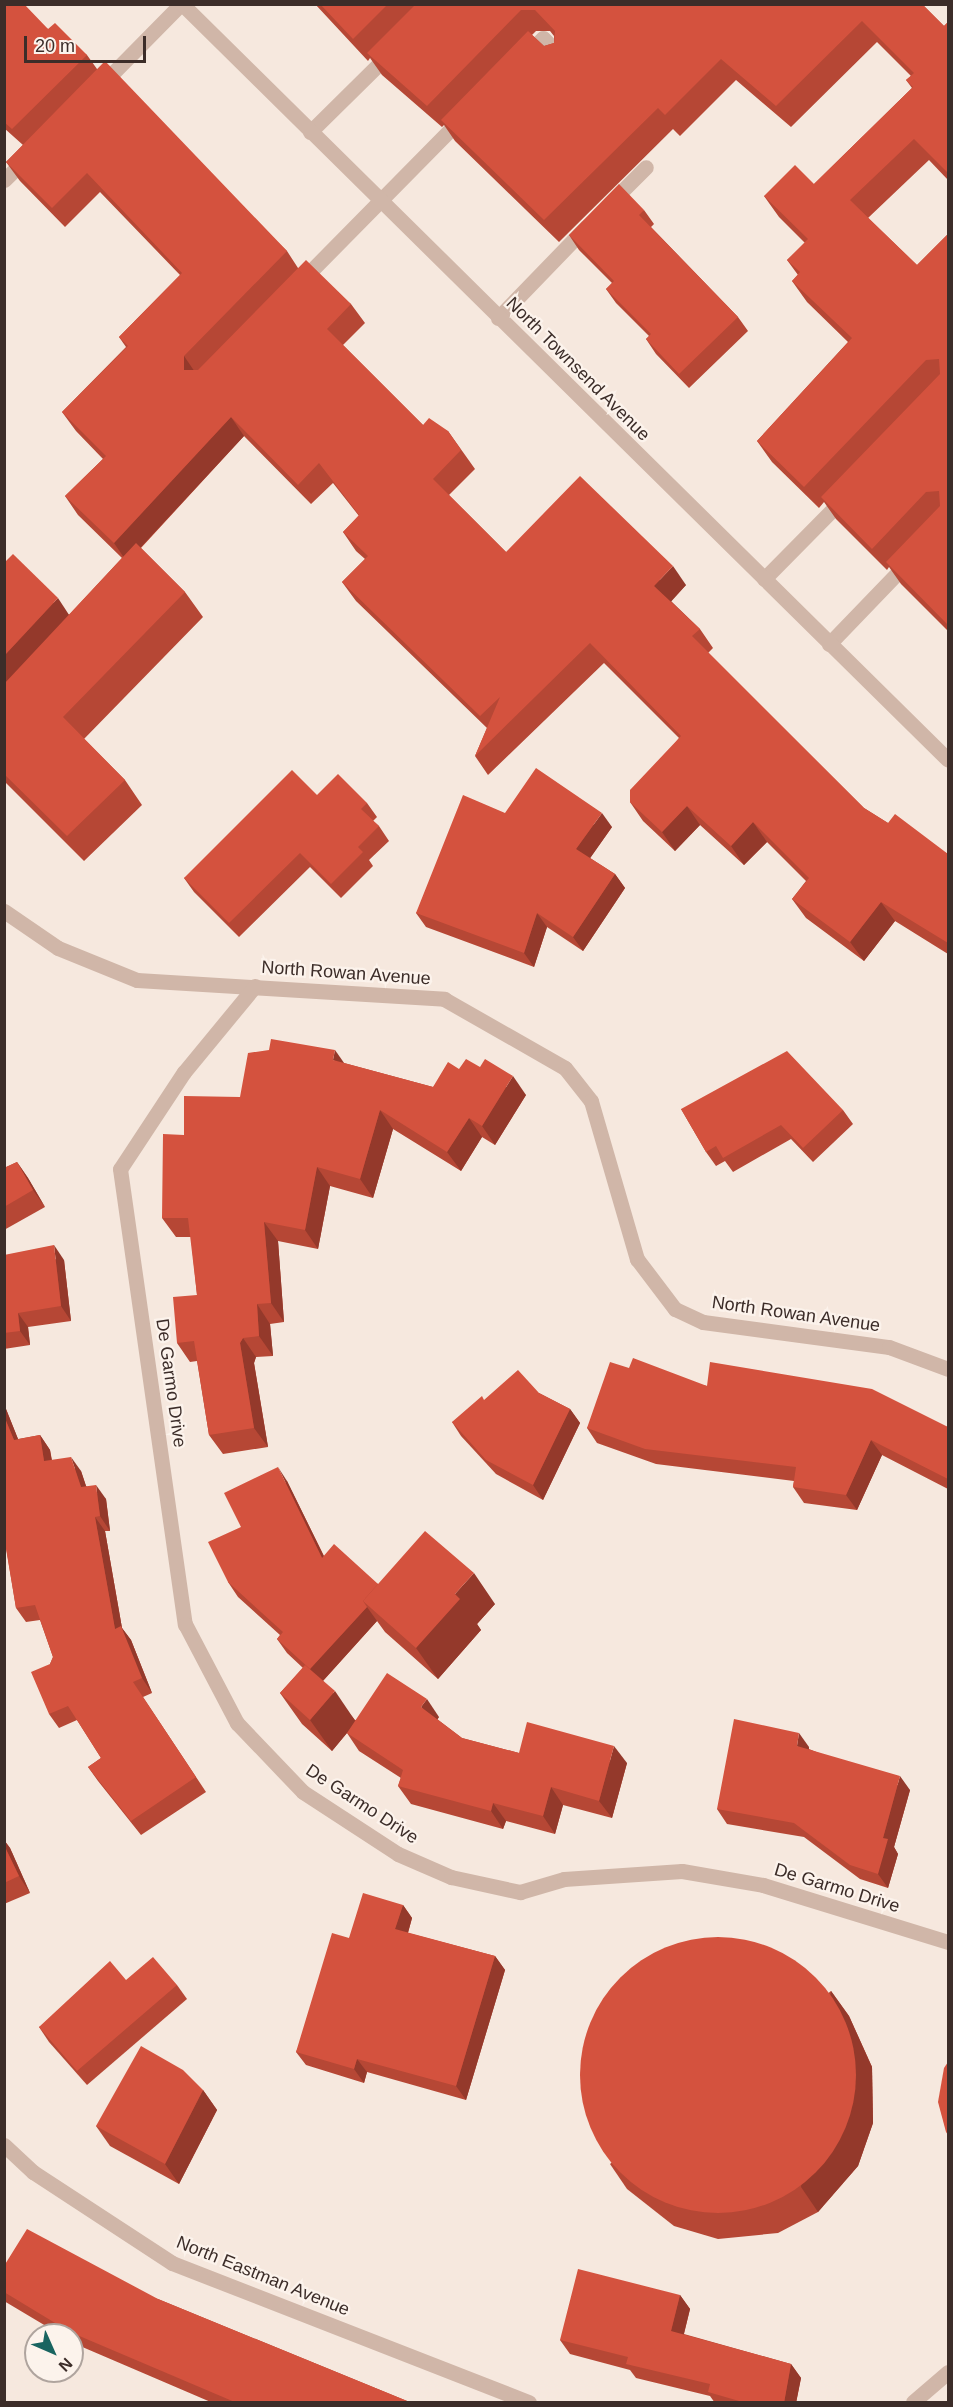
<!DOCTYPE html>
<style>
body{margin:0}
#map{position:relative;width:953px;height:2407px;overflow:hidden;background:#f6e8de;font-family:Arial,sans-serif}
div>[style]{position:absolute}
.lane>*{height:15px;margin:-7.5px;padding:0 7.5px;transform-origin:7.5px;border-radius:7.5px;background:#d0b6a8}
.street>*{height:15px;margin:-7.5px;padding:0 7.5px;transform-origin:7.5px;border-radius:7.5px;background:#d0b6a8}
.wall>*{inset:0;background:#b64735}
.shaded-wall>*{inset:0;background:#94392b}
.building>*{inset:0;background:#d4523e}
.round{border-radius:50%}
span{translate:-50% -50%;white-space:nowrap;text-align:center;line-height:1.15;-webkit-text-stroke:4.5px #fcf3ec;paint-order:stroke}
.street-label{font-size:18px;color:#3c2d29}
.frame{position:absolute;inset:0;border:6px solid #3c2d29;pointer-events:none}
.north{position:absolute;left:24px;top:2323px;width:60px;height:60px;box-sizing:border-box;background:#fcf3ec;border:2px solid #afa49e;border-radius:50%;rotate:135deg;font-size:16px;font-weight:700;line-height:24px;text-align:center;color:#3c2d29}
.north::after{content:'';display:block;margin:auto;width:21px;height:27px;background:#196460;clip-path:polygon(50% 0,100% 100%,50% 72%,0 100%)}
.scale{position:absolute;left:24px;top:36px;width:122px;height:27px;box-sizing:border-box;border:3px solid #3c2d29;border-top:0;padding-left:8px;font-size:18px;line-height:21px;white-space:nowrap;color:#3c2d29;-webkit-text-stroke:4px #fcf3ec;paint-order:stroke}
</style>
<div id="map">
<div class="lane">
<i style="left:526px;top:54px;width:23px;rotate:-43deg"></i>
<i style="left:543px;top:38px;width:28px;rotate:46deg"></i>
<i style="left:101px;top:85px;width:114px;rotate:-45.4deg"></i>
<i style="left:310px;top:132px;width:114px;rotate:-44.6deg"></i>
<i style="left:4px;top:180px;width:30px;rotate:-44deg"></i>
<i style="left:609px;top:204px;width:52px;rotate:-45deg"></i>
<i style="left:300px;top:282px;width:231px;rotate:-45.4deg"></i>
<i style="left:498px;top:318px;width:127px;rotate:-46deg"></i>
<i style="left:764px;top:579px;width:114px;rotate:-45.4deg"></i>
<i style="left:829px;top:644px;width:114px;rotate:-46.1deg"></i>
</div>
<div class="street">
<i style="left:182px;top:4px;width:1076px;rotate:44.62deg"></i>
<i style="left:4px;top:911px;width:65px;rotate:34.4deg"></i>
<i style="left:58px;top:948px;width:85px;rotate:22.1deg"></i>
<i style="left:137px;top:980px;width:308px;rotate:3.5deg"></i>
<i style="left:444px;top:999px;width:139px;rotate:29.7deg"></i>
<i style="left:565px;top:1068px;width:42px;rotate:51.8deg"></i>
<i style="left:591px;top:1101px;width:165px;rotate:73.8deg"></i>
<i style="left:637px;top:1259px;width:63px;rotate:52.8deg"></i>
<i style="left:675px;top:1309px;width:31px;rotate:25deg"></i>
<i style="left:703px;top:1322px;width:188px;rotate:7.7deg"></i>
<i style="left:889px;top:1347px;width:63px;rotate:20.4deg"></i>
<i style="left:255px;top:986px;width:112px;rotate:129.5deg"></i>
<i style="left:184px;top:1072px;width:116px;rotate:123.4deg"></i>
<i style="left:120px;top:1169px;width:460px;rotate:81.9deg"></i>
<i style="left:185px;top:1624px;width:112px;rotate:62.3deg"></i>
<i style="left:237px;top:1723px;width:95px;rotate:46.3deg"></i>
<i style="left:303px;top:1792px;width:113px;rotate:33.1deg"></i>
<i style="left:398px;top:1854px;width:58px;rotate:23.5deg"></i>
<i style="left:451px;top:1877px;width:71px;rotate:12.3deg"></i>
<i style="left:520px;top:1892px;width:46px;rotate:-16.5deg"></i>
<i style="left:564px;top:1879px;width:118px;rotate:-3.9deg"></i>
<i style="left:682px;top:1871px;width:82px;rotate:9.8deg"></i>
<i style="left:763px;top:1885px;width:194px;rotate:17.1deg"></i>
<i style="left:4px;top:2145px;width:40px;rotate:43deg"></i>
<i style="left:33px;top:2172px;width:166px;rotate:33.2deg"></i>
<i style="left:172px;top:2263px;width:383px;rotate:21.3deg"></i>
<i style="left:913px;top:2402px;width:46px;rotate:-40.6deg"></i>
</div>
<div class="wall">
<i style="clip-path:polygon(4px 4px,48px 29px,87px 55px,97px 69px,287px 251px,298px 268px,351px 304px,365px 323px,343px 345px,423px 425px,448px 431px,475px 469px,449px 495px,506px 552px,686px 585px,671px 601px,700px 629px,713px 648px,708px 653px,864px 808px,888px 823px,948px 854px,948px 954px,895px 921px,864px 961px,806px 918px,792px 899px,806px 881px,767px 842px,744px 865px,700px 825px,675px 851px,643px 821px,630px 802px,679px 738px,604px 663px,488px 775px,475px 756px,487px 728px,356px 601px,342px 582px,365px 559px,356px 551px,343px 532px,359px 516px,333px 483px,311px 504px,244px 436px,141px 548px,185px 592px,203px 617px,84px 739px,125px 780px,142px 805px,84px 861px,4px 781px,4px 563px,69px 615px,122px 558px,78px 515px,65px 496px,103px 459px,76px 431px,62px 412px,126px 347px,119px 337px,180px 275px,100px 192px,65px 227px,20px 181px,6px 162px,23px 145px,4px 128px)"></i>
<i style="clip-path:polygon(evenodd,315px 4px,922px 4px,944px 26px,948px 22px,948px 180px,929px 160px,868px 218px,917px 265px,948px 234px,948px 631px,901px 584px,889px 567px,887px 570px,836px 519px,824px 502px,819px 508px,772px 462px,757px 441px,848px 342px,807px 302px,792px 281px,798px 275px,787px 260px,805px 243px,779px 217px,764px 196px,814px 184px,912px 88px,906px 80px,911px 76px,877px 42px,791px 127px,736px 80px,680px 136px,673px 129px,559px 242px,455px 141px,444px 125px,442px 127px,382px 75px,370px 58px,368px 61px,315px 4px,536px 31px,550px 31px,554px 36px,554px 43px,544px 46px,532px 35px,536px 31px)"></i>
<i style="clip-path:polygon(644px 210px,654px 224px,651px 227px,738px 317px,748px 331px,689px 388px,656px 354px,646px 339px,649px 336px,616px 303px,606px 289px,612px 283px,579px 250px,569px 235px)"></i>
<i style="clip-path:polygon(317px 795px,367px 803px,377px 817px,373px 821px,379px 826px,389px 841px,369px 860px,373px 866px,341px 898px,310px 867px,239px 937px,194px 892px,184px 878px)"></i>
<i style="clip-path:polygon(505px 813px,612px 827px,590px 858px,615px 874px,625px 888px,583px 951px,547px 927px,534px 967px,426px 927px,416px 913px)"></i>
<i style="clip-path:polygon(344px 1063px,433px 1087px,459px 1069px,526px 1095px,495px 1145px,482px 1137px,461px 1171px,393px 1129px,373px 1198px,330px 1186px,318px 1249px,278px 1241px,284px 1322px,270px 1324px,273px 1356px,256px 1357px,254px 1363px,268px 1447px,223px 1454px,209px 1435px,197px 1361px,190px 1362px,177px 1343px,197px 1295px,191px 1237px,176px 1237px,162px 1218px,184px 1135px)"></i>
<i style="clip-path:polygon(681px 1109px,843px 1110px,853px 1124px,813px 1162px,791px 1139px,733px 1172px,725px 1161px,716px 1166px,706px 1152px)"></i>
<i style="clip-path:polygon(17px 1162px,28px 1178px,45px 1207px,4px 1230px,4px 1168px)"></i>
<i style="clip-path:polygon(4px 1255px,64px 1260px,71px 1321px,28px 1327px,30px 1345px,4px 1349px)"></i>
<i style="clip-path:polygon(629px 1368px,707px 1386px,948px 1427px,948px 1489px,882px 1455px,857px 1510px,804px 1503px,793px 1487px,794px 1481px,656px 1464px,597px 1443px,587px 1428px)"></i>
<i style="clip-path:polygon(539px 1393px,570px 1409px,580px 1423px,543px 1500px,496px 1474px,461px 1436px,452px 1422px)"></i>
<i style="clip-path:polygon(4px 1404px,18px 1439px,40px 1435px,50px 1450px,52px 1460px,81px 1471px,86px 1486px,106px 1499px,110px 1531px,105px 1531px,122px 1628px,131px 1640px,152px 1693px,143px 1697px,206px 1792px,141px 1835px,98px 1781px,88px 1767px,101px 1758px,77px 1720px,59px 1728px,49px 1714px,50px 1664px,53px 1657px,40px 1620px,26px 1622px,16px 1608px,6px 1547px,4px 1548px)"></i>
<i style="clip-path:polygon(287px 1481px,324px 1556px,378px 1584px,495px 1604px,477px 1624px,481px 1630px,438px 1679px,385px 1632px,377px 1621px,323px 1681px,355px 1720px,439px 1717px,437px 1719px,462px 1738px,519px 1753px,627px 1763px,612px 1818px,563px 1805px,555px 1834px,506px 1821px,503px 1829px,411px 1804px,398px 1786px,401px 1778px,359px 1751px,347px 1733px,332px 1751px,302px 1724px,280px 1693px,303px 1668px,287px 1653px,277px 1639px,280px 1635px,238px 1597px,228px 1582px,241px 1527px)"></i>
<i style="clip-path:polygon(809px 1747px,809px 1749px,910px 1790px,894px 1847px,898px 1854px,888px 1888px,860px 1879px,804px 1837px,727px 1824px,717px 1809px)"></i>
<i style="clip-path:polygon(4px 1840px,10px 1848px,30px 1893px,4px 1904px)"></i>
<i style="clip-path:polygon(403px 1905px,412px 1918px,408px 1933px,495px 1956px,505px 1970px,466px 2100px,367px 2072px,364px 2083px,306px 2065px,296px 2052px,349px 1938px)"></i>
<i style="clip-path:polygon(126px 1980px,177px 1985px,187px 1999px,87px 2085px,49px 2042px,39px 2027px)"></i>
<i style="clip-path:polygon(831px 1991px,849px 2016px,872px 2067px,873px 2123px,858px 2166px,818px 2212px,778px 2233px,718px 2239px,674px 2226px,627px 2189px,610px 2164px)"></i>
<i style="clip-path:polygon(203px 2090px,217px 2110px,179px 2184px,110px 2146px,96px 2126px)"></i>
<i style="clip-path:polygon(4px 2266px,158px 2299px,412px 2403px,213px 2403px,80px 2346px,72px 2342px,72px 2335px,61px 2335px,4px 2301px)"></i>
<i style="clip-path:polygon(680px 2295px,690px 2309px,684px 2334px,791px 2364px,801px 2378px,796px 2403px,715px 2403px,710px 2396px,636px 2378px,630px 2370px,570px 2354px,560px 2340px)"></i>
</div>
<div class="shaded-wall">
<i style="clip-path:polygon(184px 356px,197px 375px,184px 370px)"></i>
<i style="clip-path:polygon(231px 417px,244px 436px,127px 562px,114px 543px)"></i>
<i style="clip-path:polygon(673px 566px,686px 585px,668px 605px,654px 586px)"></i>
<i style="clip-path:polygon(58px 598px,75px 624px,4px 700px,4px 656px)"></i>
<i style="clip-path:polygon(687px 806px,700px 825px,675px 851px,662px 832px)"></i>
<i style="clip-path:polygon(602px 813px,612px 827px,586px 864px,576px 849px)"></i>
<i style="clip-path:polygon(753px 822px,767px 842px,744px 865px,731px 846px)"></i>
<i style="clip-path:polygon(615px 874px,625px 888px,583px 951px,573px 937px)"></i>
<i style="clip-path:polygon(881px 902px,895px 921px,864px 961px,850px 942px)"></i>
<i style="clip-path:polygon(537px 913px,547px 927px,534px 967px,524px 953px)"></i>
<i style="clip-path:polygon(335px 1050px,349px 1070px,333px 1060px)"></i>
<i style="clip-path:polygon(513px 1076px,526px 1095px,495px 1145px,482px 1126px)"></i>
<i style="clip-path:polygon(380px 1110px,393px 1129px,373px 1198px,360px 1179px)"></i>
<i style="clip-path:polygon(469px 1118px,482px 1137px,461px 1171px,447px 1152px)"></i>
<i style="clip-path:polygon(17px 1162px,28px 1178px,45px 1207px,33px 1190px)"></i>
<i style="clip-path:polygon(317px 1167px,330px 1186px,318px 1249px,305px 1230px)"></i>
<i style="clip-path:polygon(264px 1222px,278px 1241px,284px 1322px,271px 1303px)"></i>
<i style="clip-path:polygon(54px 1245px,64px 1260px,71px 1321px,61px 1306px)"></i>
<i style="clip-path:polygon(257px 1304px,270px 1324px,273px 1356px,259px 1336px)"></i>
<i style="clip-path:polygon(18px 1313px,28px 1327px,30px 1345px,20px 1331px)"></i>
<i style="clip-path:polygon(243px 1338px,256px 1357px,254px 1363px,268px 1447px,254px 1428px,240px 1343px)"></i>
<i style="clip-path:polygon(4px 1404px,24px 1454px,14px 1440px,4px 1416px)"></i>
<i style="clip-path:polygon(570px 1409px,580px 1423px,543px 1500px,533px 1485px)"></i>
<i style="clip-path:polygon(40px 1435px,50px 1450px,54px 1476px,44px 1461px)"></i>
<i style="clip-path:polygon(871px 1440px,882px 1455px,857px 1510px,846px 1495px)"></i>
<i style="clip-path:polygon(71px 1457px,81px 1471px,91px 1501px,81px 1487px)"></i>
<i style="clip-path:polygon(278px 1467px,287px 1481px,332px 1573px,322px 1558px)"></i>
<i style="clip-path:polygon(96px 1485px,106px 1499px,110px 1531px,100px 1516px)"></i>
<i style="clip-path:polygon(95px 1517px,105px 1531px,122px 1628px,131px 1640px,152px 1693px,142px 1678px,115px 1629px)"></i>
<i style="clip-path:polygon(474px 1573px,495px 1604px,477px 1624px,481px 1630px,438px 1679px,416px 1648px,455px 1594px)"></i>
<i style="clip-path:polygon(367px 1607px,377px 1621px,320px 1684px,310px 1669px)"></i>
<i style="clip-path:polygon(335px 1691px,356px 1722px,332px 1751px,310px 1720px)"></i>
<i style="clip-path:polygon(427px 1699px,439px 1717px,434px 1725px,421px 1707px)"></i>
<i style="clip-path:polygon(799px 1733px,809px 1747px,807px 1760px,797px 1746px)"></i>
<i style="clip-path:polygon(614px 1746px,627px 1763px,612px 1818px,599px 1801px)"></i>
<i style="clip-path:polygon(900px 1776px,910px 1790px,894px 1847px,898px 1854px,888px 1888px,878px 1874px,883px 1838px)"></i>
<i style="clip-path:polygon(551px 1787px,563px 1805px,555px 1834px,543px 1816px)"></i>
<i style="clip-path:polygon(493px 1803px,506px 1821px,503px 1829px,491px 1811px)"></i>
<i style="clip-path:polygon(4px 1840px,10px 1848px,30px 1893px,19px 1876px,4px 1845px)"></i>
<i style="clip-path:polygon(403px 1905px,412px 1918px,405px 1943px,395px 1929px)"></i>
<i style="clip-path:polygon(495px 1956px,505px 1970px,466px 2100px,456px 2086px)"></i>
<i style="clip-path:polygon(831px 1991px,849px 2016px,872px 2067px,873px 2123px,858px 2166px,818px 2212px,801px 2187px)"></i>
<i style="clip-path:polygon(357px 2059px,367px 2072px,364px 2083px,354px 2069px)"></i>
<i style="clip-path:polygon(203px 2090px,217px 2110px,179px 2184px,165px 2164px)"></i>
<i style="clip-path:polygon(680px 2295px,690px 2309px,681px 2345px,671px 2331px)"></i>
<i style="clip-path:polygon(791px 2364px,801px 2378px,796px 2403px,784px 2403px)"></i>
</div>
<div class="building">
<i style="clip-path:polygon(4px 4px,24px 4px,48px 29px,55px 23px,87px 55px,12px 129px,4px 122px)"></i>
<i style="clip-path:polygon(320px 4px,388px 4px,353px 39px)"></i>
<i style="clip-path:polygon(416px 4px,922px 4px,944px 26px,948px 22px,948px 173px,914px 139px,850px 200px,917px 265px,948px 234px,948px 625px,886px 562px,940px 506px,939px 491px,926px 492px,872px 549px,821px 497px,940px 374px,939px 359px,926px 360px,804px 487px,757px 441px,852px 338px,792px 281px,800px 272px,787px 260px,808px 239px,764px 196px,795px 165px,814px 184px,913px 87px,906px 80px,914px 73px,862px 21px,776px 106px,721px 59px,665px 115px,658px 108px,544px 220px,441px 120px,528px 31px,544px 46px,554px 43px,555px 31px,535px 10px,521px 10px,427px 106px,367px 53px)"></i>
<i style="clip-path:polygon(105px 61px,287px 251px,184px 356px,184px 370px,198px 370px,306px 260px,351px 304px,327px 329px,423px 425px,429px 418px,448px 431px,461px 450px,433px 479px,506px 552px,580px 476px,673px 566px,654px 586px,700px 629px,692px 636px,864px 808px,888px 823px,895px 814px,948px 854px,948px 943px,881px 902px,850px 942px,792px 899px,809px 878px,753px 822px,731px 846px,687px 806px,662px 832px,630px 802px,630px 790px,681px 736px,590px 643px,475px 756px,500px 697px,480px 716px,342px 582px,368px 556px,343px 532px,359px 515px,319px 463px,298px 485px,231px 417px,114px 543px,65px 496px,106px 456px,62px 412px,128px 346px,119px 337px,182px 273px,87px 173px,52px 208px,6px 162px)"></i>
<i style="clip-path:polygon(619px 184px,644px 210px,639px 215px,738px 317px,679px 374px,646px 339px,651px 334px,606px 289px,614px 281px,569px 235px)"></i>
<i style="clip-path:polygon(136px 543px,185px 592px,63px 717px,125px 780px,67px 836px,4px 774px,4px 684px)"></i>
<i style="clip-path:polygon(13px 554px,58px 598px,4px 656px,4px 563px)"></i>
<i style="clip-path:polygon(536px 768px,602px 813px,576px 849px,615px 874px,573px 937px,537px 913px,524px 953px,416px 913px,463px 795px,505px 813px)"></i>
<i style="clip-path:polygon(292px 770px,317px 795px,338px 774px,367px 803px,361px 809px,379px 826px,358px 847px,363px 852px,331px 884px,300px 853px,229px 923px,184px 878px)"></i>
<i style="clip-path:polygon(271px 1039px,335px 1050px,333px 1060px,433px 1087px,448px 1062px,459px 1069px,466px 1059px,480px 1067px,485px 1059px,513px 1076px,482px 1126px,469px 1118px,447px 1152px,380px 1110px,360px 1179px,317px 1167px,305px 1230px,264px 1222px,271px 1303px,257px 1304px,259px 1336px,243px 1338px,240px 1343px,254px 1428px,209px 1435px,194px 1341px,177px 1343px,173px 1297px,197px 1295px,188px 1218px,162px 1218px,163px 1134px,184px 1135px,184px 1096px,240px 1097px,248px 1053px,269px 1050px)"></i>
<i style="clip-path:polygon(787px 1051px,843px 1110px,803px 1148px,781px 1125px,723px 1158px,716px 1146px,706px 1152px,681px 1109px)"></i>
<i style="clip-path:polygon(17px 1162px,33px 1190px,4px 1207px,4px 1168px)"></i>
<i style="clip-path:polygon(54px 1245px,61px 1306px,18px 1313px,20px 1331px,4px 1333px,4px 1255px)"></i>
<i style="clip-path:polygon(633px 1358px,707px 1386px,710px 1362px,872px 1389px,948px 1427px,948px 1479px,871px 1440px,846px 1495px,793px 1487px,796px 1467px,645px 1449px,587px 1428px,610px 1362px,629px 1368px)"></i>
<i style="clip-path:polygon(518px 1370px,539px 1393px,570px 1409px,533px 1485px,486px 1460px,452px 1422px,482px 1396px,484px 1400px)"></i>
<i style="clip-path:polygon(4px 1416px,14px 1440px,40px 1435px,44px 1461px,71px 1457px,81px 1487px,96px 1485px,100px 1516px,95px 1517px,115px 1629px,121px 1626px,142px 1678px,133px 1682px,196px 1777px,131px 1821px,88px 1767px,101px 1758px,68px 1706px,49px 1714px,31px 1672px,50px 1664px,53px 1657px,35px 1605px,16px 1608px,4px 1537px)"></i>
<i style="clip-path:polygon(278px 1467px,322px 1558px,334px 1544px,378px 1584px,363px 1601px,367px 1607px,310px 1669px,277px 1639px,283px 1632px,228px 1582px,208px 1542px,241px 1527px,224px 1493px)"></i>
<i style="clip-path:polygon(425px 1531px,474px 1573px,455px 1594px,460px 1599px,416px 1648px,363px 1601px)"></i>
<i style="clip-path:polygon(305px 1665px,335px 1691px,310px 1720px,280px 1693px)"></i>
<i style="clip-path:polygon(387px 1673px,427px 1699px,421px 1707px,462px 1738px,519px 1753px,527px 1722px,614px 1746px,599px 1801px,551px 1787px,543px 1816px,493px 1803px,491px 1811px,398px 1786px,403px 1770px,347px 1733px)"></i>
<i style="clip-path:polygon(734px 1719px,799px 1733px,797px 1746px,900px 1776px,883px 1838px,888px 1839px,878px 1874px,850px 1865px,794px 1823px,717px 1809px)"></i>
<i style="clip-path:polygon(4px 1845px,19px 1876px,4px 1883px)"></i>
<i style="clip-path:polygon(363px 1893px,403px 1905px,395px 1929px,495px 1956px,456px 2086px,357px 2059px,354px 2069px,296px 2052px,332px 1933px,349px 1938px)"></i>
<i class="round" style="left:580px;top:1937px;width:276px;height:276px"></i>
<i style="clip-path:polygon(153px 1957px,177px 1985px,77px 2071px,39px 2027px,110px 1961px,126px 1980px)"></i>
<i style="clip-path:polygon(141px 2046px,183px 2070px,203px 2090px,165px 2164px,96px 2126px)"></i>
<i style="clip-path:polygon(948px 2062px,948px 2135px,946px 2132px,938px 2102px,944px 2068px)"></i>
<i style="clip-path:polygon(27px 2229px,158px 2299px,412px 2403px,237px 2403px,70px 2332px,4px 2292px,4px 2266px)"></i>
<i style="clip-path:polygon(578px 2269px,680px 2295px,671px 2331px,791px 2364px,784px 2403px,746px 2403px,708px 2392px,710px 2384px,626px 2364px,628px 2357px,560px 2340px)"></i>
</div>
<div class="street-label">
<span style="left:578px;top:369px;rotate:45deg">North Townsend Avenue</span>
<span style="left:346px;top:973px;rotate:4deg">North Rowan Avenue</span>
<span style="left:796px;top:1314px;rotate:8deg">North Rowan Avenue</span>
<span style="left:171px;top:1383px;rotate:82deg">De Garmo Drive</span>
<span style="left:362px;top:1804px;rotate:33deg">De Garmo Drive</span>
<span style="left:837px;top:1888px;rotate:17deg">De Garmo Drive</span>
<span style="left:263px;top:2276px;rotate:22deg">North Eastman Avenue</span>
</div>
<div class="frame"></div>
<div class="north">N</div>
<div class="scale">20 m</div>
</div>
